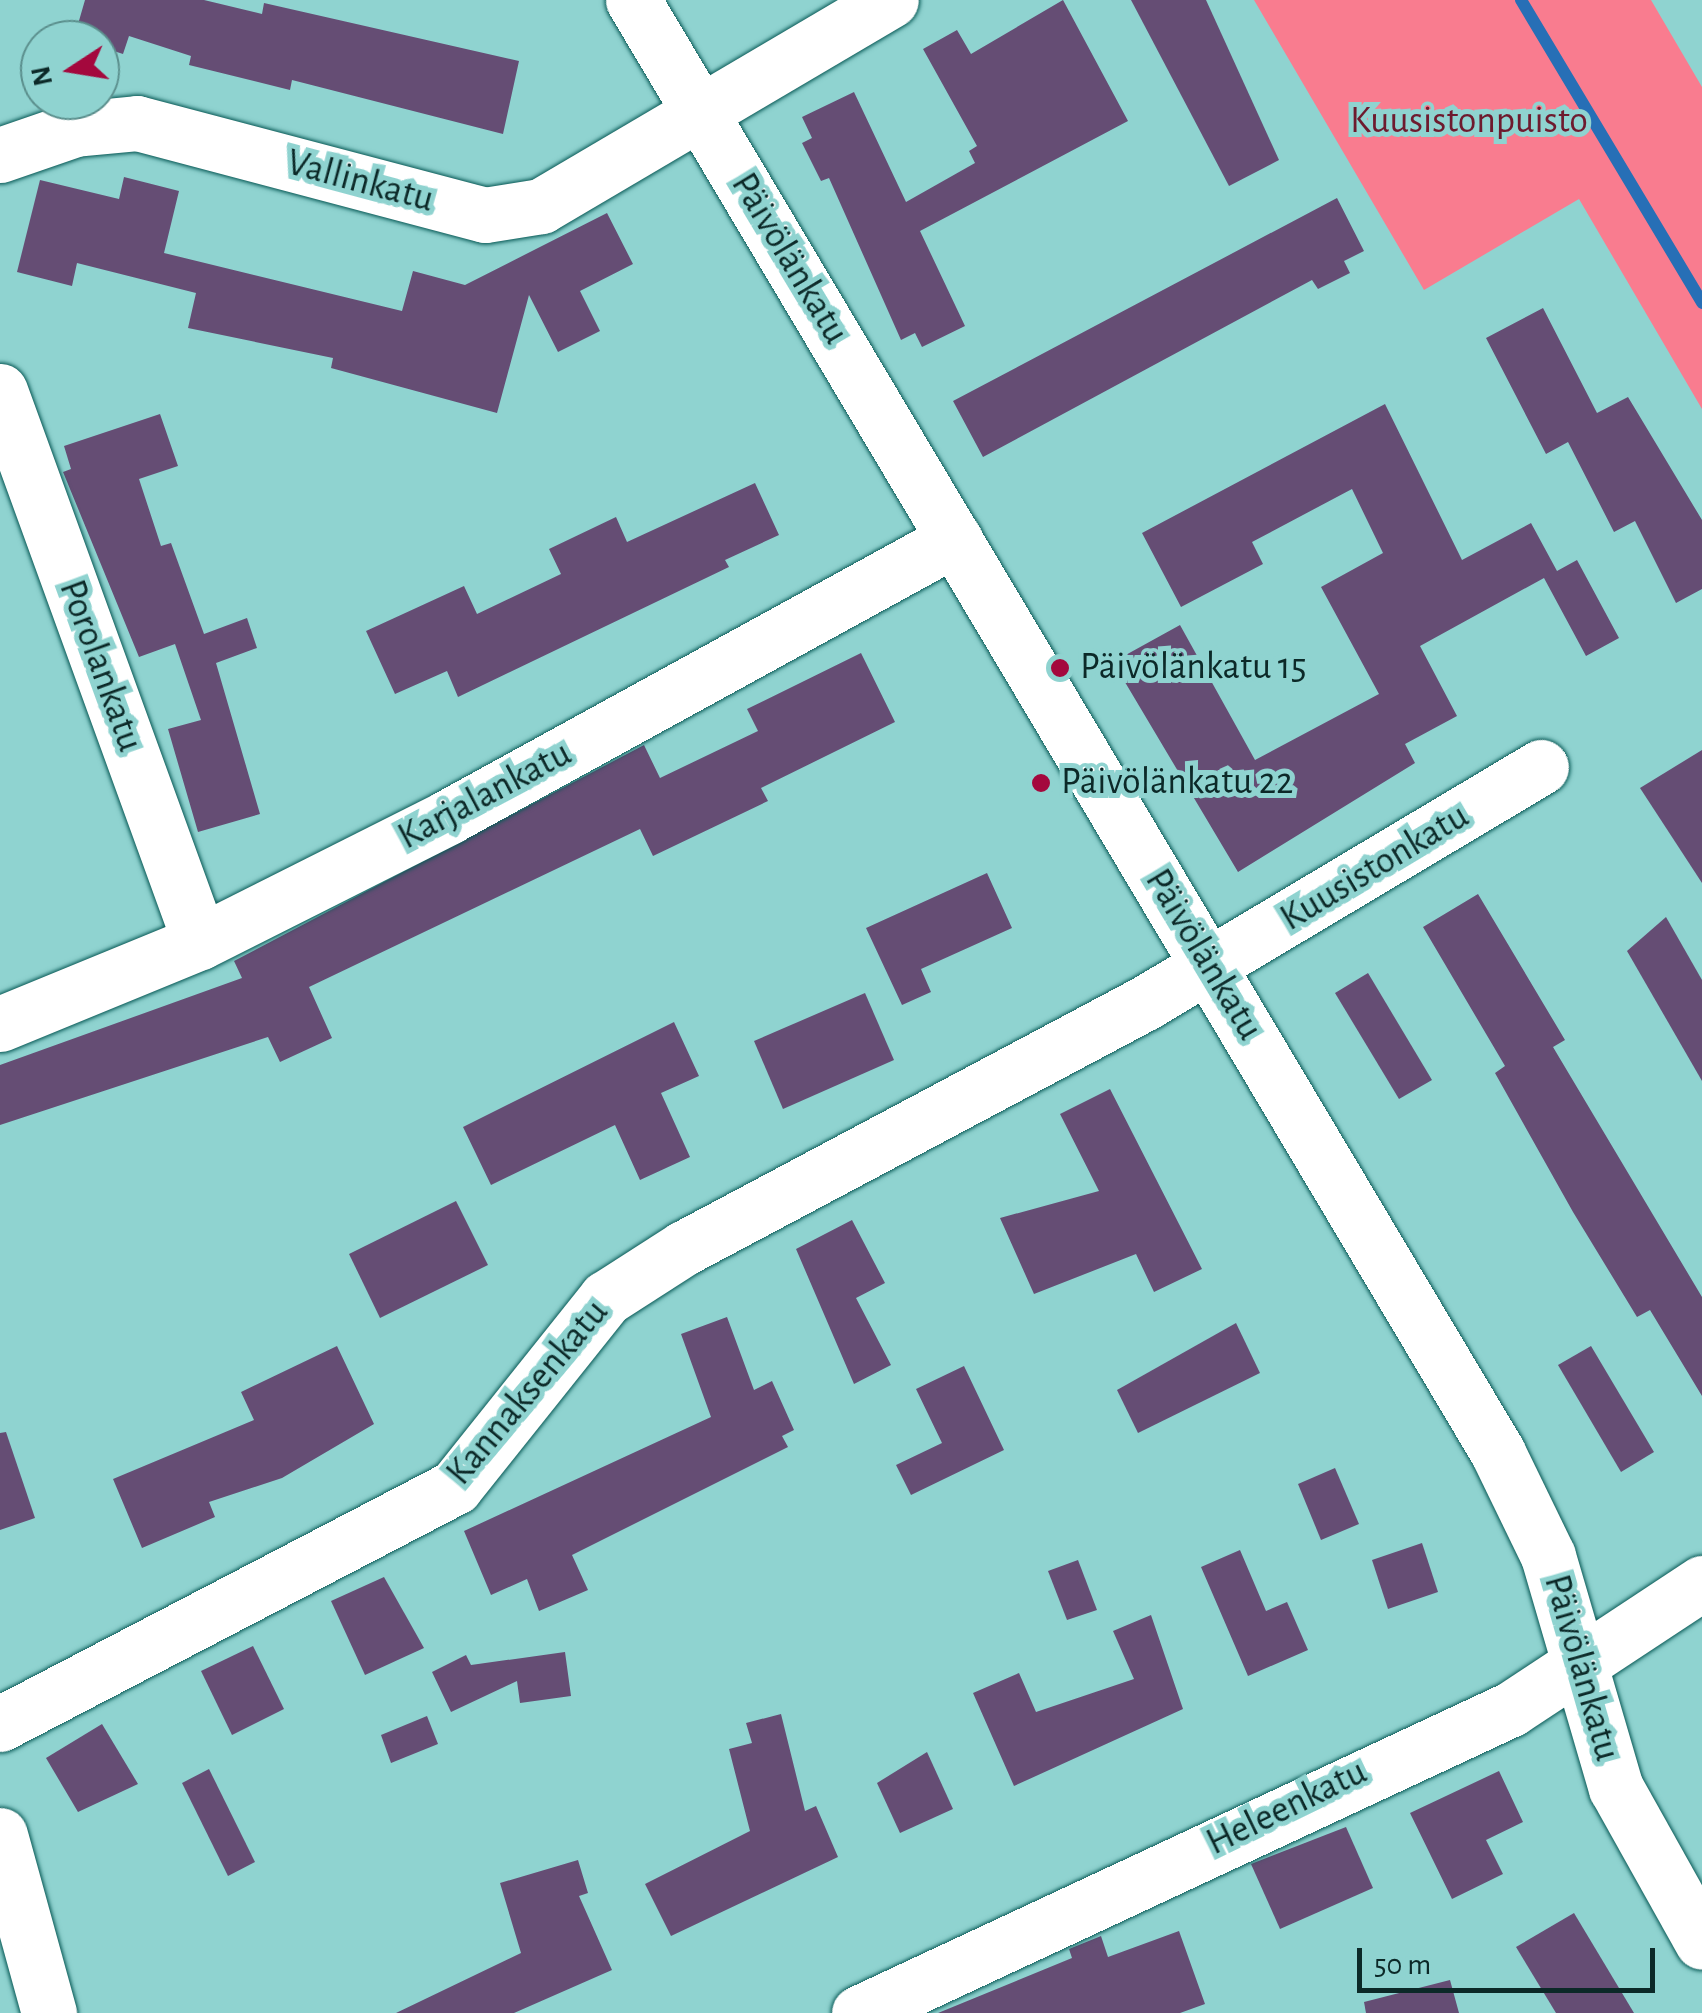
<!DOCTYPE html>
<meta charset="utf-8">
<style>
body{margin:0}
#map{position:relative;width:1702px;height:2013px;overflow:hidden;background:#8fd3d0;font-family:"Alegreya Sans",sans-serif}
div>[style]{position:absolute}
.green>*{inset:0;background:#f97c8f}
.stream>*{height:12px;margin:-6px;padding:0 6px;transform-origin:6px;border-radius:6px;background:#276fb6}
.building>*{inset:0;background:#654d74}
.roads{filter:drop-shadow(0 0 2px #075855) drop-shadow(0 0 2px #075855)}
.minor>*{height:55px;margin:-27.5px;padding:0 27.5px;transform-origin:27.5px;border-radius:27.5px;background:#fff}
.dots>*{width:28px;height:28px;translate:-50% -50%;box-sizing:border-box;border:5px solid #8fd3d0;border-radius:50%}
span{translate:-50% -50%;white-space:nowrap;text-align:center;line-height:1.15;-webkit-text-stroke:10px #8fd3d0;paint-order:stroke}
.park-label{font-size:38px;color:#6e1a2e}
.street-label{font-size:38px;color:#0c2928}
.poi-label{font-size:38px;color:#0c2928}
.left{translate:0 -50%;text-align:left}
.north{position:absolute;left:20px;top:20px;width:100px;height:100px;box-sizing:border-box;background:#8fd3d0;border:2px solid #5b8f8d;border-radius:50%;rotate:258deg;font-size:28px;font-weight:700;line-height:40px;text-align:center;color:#0c2928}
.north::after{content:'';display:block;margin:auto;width:35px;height:45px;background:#a4083d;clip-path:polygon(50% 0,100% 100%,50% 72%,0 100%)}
.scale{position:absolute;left:1357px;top:1948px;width:298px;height:45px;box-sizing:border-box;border:5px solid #0c2928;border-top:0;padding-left:12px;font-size:30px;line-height:35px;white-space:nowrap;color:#0c2928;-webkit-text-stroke:8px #8fd3d0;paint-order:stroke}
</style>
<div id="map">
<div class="green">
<i style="clip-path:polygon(1254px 0,1651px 0,1702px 87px,1702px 409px,1579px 199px,1424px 290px)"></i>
</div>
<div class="stream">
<i style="left:1521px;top:0;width:353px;rotate:59.1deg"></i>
</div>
<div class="building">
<i style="clip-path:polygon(85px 0,204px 0,262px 14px,264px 3px,519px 61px,503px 134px,292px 80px,290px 90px,189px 65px,191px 56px,129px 36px,123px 54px,74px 38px)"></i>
<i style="clip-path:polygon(1063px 0,1128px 121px,920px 231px,965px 326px,922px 347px,915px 333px,901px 340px,829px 178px,821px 181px,802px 143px,812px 138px,802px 117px,854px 92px,906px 202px,975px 163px,969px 151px,977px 146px,923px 49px,957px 30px,971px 54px)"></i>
<i style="clip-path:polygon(1131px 0,1206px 0,1279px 160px,1229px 186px)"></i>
<i style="clip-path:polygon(124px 177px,179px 191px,164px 253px,402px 311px,413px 271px,465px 285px,607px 213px,633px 264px,580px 291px,600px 331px,558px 352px,529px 295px,497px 413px,331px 368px,333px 358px,188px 328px,196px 293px,77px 263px,72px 286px,17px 272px,40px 180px,119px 199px)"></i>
<i style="clip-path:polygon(1337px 198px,1364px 251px,1344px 261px,1350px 273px,1318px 289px,1312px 280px,983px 457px,953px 401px)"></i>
<i style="clip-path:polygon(1543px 308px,1597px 413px,1628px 397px,1702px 520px,1702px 589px,1676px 603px,1635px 521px,1614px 532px,1568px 442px,1546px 454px,1486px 338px)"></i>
<i style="clip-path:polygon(1385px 404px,1462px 560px,1531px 523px,1557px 571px,1577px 560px,1619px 638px,1586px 656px,1544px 578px,1420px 646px,1457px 716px,1405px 744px,1415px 763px,1238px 872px,1113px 662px,1180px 625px,1255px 760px,1379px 694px,1321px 587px,1383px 553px,1352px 489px,1252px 542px,1263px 564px,1181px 607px,1142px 533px)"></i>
<i style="clip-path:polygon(160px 414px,178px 466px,139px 479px,161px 546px,171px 543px,204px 634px,247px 618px,257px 648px,216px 663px,260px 814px,198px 832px,168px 729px,201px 720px,175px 644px,139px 657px,63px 472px,71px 469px,64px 446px)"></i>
<i style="clip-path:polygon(755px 483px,779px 535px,725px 560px,729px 567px,458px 697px,447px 671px,395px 694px,366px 631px,464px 586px,477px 614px,561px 574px,549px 549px,616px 517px,627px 542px)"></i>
<i style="clip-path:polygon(861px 653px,895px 722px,761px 788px,768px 801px,653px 856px,640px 829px,309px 987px,332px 1038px,280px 1062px,268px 1037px,0 1125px,0 1065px,242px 978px,234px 961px,644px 745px,660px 778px,758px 731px,747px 709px)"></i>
<i style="clip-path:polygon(1702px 750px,1702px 883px,1640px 788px)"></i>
<i style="clip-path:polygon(987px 873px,1012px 928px,921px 969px,931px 992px,902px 1005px,866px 928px)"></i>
<i style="clip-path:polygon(1478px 894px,1565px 1040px,1553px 1047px,1702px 1297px,1702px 1396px,1650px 1310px,1637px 1317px,1573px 1212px,1495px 1073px,1505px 1066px,1423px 927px)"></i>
<i style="clip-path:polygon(1666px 917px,1702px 980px,1702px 1081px,1627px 951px)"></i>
<i style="clip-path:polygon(1368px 973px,1432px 1080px,1399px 1099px,1335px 993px)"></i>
<i style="clip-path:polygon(865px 993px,894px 1060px,783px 1109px,754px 1041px)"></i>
<i style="clip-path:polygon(674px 1022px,699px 1076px,661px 1093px,690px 1157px,640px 1180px,615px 1125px,491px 1185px,463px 1127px)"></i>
<i style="clip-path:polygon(1110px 1089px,1202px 1269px,1154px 1292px,1136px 1254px,1034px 1294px,1000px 1218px,1099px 1191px,1060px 1114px)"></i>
<i style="clip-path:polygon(456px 1201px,488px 1265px,380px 1318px,349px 1254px)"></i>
<i style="clip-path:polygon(852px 1220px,885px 1283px,856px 1298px,891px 1365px,854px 1384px,796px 1249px)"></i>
<i style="clip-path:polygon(727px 1317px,754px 1390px,772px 1381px,794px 1430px,782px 1436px,788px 1447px,572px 1555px,588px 1590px,539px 1611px,527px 1579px,491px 1595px,464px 1531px,711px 1417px,681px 1334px)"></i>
<i style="clip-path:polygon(1236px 1323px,1260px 1373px,1138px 1433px,1117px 1390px)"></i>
<i style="clip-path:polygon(337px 1346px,374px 1424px,282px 1478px,209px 1502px,215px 1517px,142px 1548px,113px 1479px,254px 1420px,241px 1392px)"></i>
<i style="clip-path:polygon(1591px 1346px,1654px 1452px,1621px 1472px,1558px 1365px)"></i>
<i style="clip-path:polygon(964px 1366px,1004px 1450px,911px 1495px,896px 1465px,942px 1443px,916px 1389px)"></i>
<i style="clip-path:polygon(6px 1432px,35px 1518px,0 1530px,0 1433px)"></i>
<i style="clip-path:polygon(1335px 1468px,1359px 1524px,1321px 1540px,1298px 1484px)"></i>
<i style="clip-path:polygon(1422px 1543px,1438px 1592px,1388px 1609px,1372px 1560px)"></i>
<i style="clip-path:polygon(1240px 1550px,1266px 1611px,1287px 1602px,1308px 1650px,1248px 1676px,1201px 1567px)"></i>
<i style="clip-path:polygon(1078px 1560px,1097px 1610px,1067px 1620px,1048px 1571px)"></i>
<i style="clip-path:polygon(384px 1577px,424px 1648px,365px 1675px,331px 1601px)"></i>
<i style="clip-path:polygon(1151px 1615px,1183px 1709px,1014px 1786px,973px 1693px,1019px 1673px,1036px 1712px,1134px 1679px,1113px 1631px)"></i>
<i style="clip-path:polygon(253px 1646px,284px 1709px,232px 1735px,201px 1671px)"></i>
<i style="clip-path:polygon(565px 1652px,571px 1696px,520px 1703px,517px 1681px,451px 1712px,432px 1672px,466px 1655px,471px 1665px)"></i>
<i style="clip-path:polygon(781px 1714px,805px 1811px,816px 1806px,838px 1857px,671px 1936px,645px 1884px,750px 1831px,729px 1749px,752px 1743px,746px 1723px)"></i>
<i style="clip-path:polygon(427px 1716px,438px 1744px,391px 1763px,381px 1735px)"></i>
<i style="clip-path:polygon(102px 1724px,138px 1784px,78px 1812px,46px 1758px)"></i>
<i style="clip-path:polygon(927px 1752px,953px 1809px,900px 1833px,877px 1783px)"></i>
<i style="clip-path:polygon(209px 1769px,255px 1862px,228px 1876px,182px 1783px)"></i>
<i style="clip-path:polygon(1499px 1771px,1523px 1822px,1486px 1840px,1503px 1874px,1452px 1899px,1410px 1813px)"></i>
<i style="clip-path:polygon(1346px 1827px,1373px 1888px,1280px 1929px,1251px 1864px)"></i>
<i style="clip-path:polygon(578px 1860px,588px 1893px,579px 1896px,612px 1970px,514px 2013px,396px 2013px,521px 1953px,500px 1883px)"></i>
<i style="clip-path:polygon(1574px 1913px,1634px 2013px,1556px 2013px,1516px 1947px)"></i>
<i style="clip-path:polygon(1179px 1931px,1205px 2004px,1180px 2013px,938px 2013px,1072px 1958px,1069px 1949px,1101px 1936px,1108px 1957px)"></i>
<i style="clip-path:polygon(1450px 1980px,1459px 2013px,1366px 2013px,1364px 2002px)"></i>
</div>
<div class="roads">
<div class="minor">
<i style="left:633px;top:0;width:1691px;rotate:59.23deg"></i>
<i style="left:1498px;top:1453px;width:114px;rotate:64.1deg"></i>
<i style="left:1548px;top:1556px;width:242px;rotate:73.7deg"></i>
<i style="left:1616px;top:1788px;width:176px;rotate:60.8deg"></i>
<i style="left:0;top:155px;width:79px;rotate:-19.1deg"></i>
<i style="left:75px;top:129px;width:62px;rotate:-5.5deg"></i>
<i style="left:137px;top:123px;width:360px;rotate:14.8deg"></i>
<i style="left:485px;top:215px;width:57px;rotate:-9.1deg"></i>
<i style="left:541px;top:206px;width:406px;rotate:-30.5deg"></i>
<i style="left:0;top:391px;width:586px;rotate:70.05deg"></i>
<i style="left:0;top:1024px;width:216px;rotate:-22.3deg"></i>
<i style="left:200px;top:942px;width:278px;rotate:-26.7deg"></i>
<i style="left:448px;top:817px;width:578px;rotate:-28.74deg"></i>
<i style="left:0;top:1724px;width:513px;rotate:-27.51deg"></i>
<i style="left:455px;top:1487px;width:242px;rotate:-51.4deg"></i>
<i style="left:606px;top:1298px;width:93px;rotate:-32.7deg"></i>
<i style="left:684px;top:1248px;width:522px;rotate:-27.99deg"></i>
<i style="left:1145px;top:1003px;width:461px;rotate:-30.8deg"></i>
<i style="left:0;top:1835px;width:185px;rotate:74.6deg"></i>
<i style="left:859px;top:2013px;width:719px;rotate:-25deg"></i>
<i style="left:1511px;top:1709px;width:229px;rotate:-33.4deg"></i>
</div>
</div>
<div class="dots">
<i style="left:1060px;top:668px;background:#a4083d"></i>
<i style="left:1041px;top:783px;background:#a4083d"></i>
</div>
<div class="park-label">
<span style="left:1469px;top:122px">Kuusistonpuisto</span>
</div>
<div class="street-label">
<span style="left:360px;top:182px;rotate:15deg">Vallinkatu</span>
<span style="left:789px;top:259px;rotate:59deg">Päivölänkatu</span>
<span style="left:100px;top:666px;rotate:70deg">Porolankatu</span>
<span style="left:485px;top:796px;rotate:-28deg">Karjalankatu</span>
<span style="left:1375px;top:868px;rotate:-31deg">Kuusistonkatu</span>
<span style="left:1203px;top:955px;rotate:59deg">Päivölänkatu</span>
<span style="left:528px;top:1393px;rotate:-50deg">Kannaksenkatu</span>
<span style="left:1581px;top:1668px;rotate:74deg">Päivölänkatu</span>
<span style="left:1287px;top:1808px;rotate:-26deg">Heleenkatu</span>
</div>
<div class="poi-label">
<span class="left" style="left:1080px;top:668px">Päivölänkatu 15</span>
<span class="left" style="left:1061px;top:783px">Päivölänkatu 22</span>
</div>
<div class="north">N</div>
<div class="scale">50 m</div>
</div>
